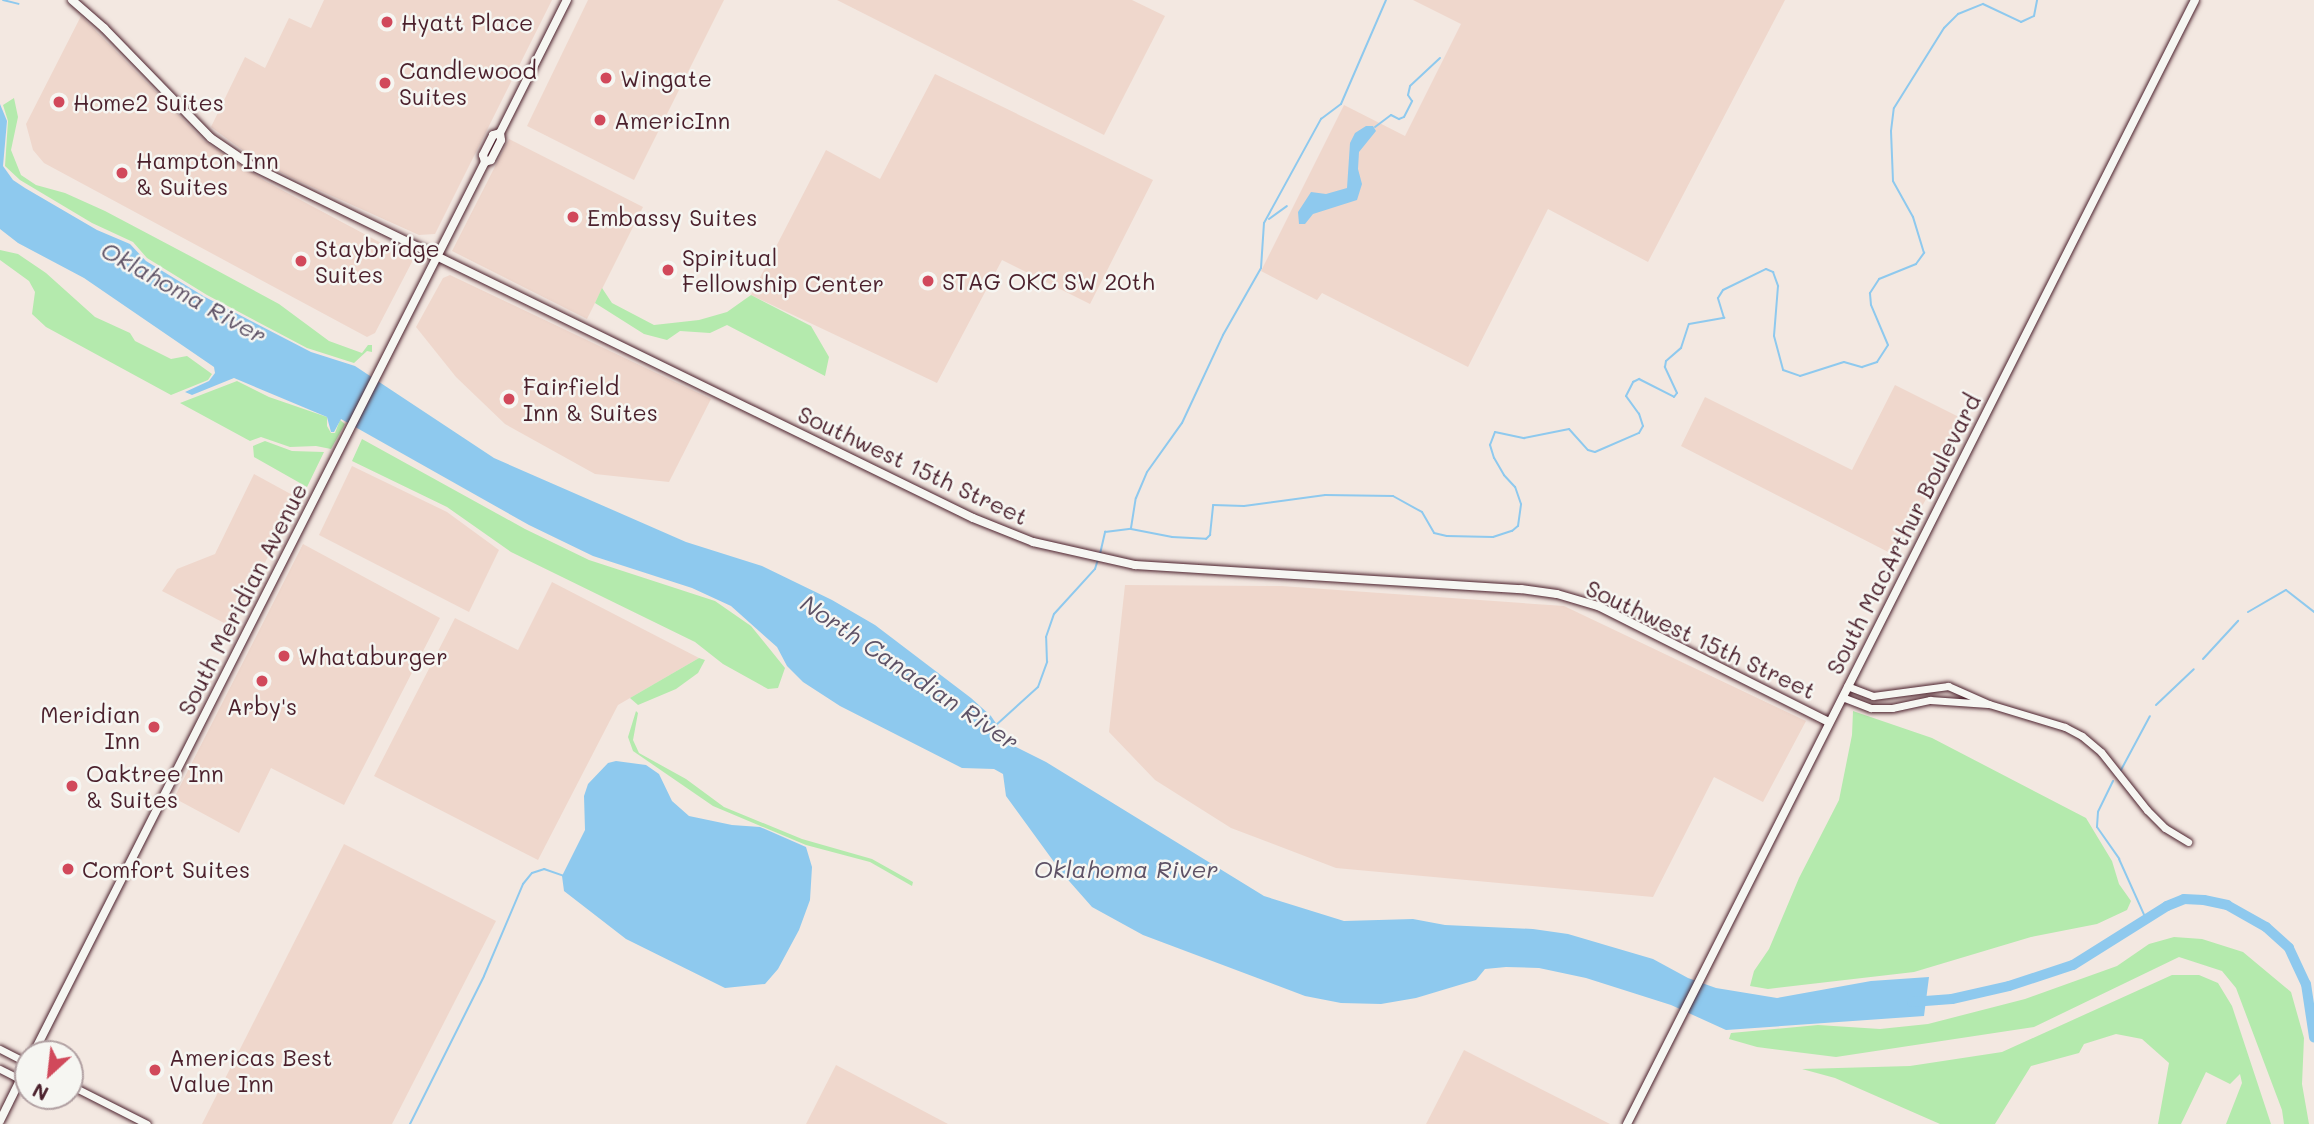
<!DOCTYPE html>
<style>
body{margin:0}
#map{position:relative;width:2314px;height:1124px;overflow:hidden;background:#f3e8e1;font-family:Mali,sans-serif}
div>[style]{position:absolute}
.built>*{inset:0;background:#efd7cc}
.green>*{inset:0;background:#b4eaad}
.water>*{inset:0;background:#8ec9ee}
.stream>*{height:2px;margin:-1px;padding:0 1px;transform-origin:1px;border-radius:1px;background:#8ec9ee}
.river>*{height:10px;margin:-5px;padding:0 5px;transform-origin:5px;border-radius:5px;background:#8ec9ee}
.roads{filter:drop-shadow(0 0 2px #4a1f2b) drop-shadow(0 0 2px #4a1f2b)}
.tertiary>*{height:7px;margin:-3.5px;padding:0 3.5px;transform-origin:3.5px;border-radius:3.5px;background:#f6f6f2}
.secondary>*{height:8px;margin:-4px;padding:0 4px;transform-origin:4px;border-radius:4px;background:#f6f6f2}
.dots>*{width:19px;height:19px;translate:-50% -50%;box-sizing:border-box;border:4px solid #f6f6f2;border-radius:50%}
span{translate:-50% -50%;white-space:nowrap;text-align:center;line-height:1.15;-webkit-text-stroke:5px #f6f6f2;paint-order:stroke}
.poi-label{font-size:23px;color:#4a1f2b}
.left{translate:0 -50%;text-align:left}
.right{translate:-100% -50%;text-align:right}
.street-label{font-size:23px;color:#4a1f2b}
.water-label{font-size:24px;color:#5e5266;font-style:italic}
.north{position:absolute;left:14px;top:1040px;width:70px;height:70px;box-sizing:border-box;background:#f6f6f2;border:2px solid #b1a0a2;border-radius:50%;rotate:207deg;font-size:19px;font-weight:700;line-height:28px;text-align:center;color:#4a1f2b}
.north::after{content:'';display:block;margin:auto;width:24px;height:32px;background:#d1495b;clip-path:polygon(50% 0,100% 100%,50% 72%,0 100%)}
</style>
<div id="map">
<div class="built">
<i style="clip-path:polygon(324px 0,552px 0,435px 234px,419px 235px,290px 177px,248px 154px,211px 127px,245px 57px,265px 68px,289px 18px,311px 28px)"></i>
<i style="clip-path:polygon(588px 0,724px 0,634px 180px,527px 126px)"></i>
<i style="clip-path:polygon(837px 0,1132px 0,1165px 16px,1104px 135px)"></i>
<i style="clip-path:polygon(1413px 0,1785px 0,1648px 262px,1548px 209px,1468px 367px,1322px 293px,1317px 300px,1261px 271px,1344px 105px,1405px 136px,1461px 24px)"></i>
<i style="clip-path:polygon(81px 16px,204px 141px,265px 181px,413px 260px,375px 333px,367px 337px,44px 163px,33px 150px,26px 124px)"></i>
<i style="clip-path:polygon(935px 74px,1153px 180px,1090px 304px,1002px 260px,937px 383px,751px 295px,826px 150px,880px 179px)"></i>
<i style="clip-path:polygon(509px 139px,643px 207px,587px 319px,452px 251px)"></i>
<i style="clip-path:polygon(450px 275px,711px 399px,669px 482px,595px 474px,505px 424px,456px 377px,416px 327px,443px 278px)"></i>
<i style="clip-path:polygon(1895px 385px,1967px 421px,1896px 556px,1681px 446px,1705px 397px,1852px 470px)"></i>
<i style="clip-path:polygon(352px 466px,447px 512px,499px 550px,469px 612px,319px 535px)"></i>
<i style="clip-path:polygon(254px 474px,298px 498px,232px 627px,162px 591px,177px 569px,215px 554px)"></i>
<i style="clip-path:polygon(303px 544px,440px 618px,344px 805px,271px 768px,239px 833px,174px 798px)"></i>
<i style="clip-path:polygon(552px 582px,699px 658px,618px 705px,538px 860px,374px 776px,455px 618px,518px 650px)"></i>
<i style="clip-path:polygon(1125px 585px,1281px 586px,1564px 606px,1806px 721px,1763px 802px,1714px 777px,1653px 897px,1336px 868px,1231px 828px,1155px 780px,1109px 732px)"></i>
<i style="clip-path:polygon(344px 844px,496px 921px,392px 1124px,202px 1124px)"></i>
<i style="clip-path:polygon(1464px 1050px,1610px 1124px,1426px 1124px)"></i>
<i style="clip-path:polygon(836px 1065px,948px 1124px,806px 1124px)"></i>
</div>
<div class="green">
<i style="clip-path:polygon(14px 98px,18px 117px,11px 150px,21px 175px,36px 185px,65px 193px,105px 211px,192px 257px,279px 304px,329px 341px,362px 353px,368px 345px,372px 345px,372px 352px,367px 351px,354px 363px,307px 348px,207px 295px,147px 258px,133px 242px,92px 223px,20px 180px,5px 166px,8px 121px,3px 105px)"></i>
<i style="clip-path:polygon(0 250px,18px 254px,46px 273px,95px 317px,130px 333px,135px 341px,171px 359px,187px 356px,212px 374px,208px 380px,171px 395px,46px 327px,32px 314px,35px 292px,29px 281px,0 260px)"></i>
<i style="clip-path:polygon(602px 288px,612px 303px,654px 325px,699px 320px,727px 312px,751px 295px,811px 326px,829px 357px,825px 376px,727px 325px,710px 333px,680px 331px,667px 340px,644px 334px,595px 303px)"></i>
<i style="clip-path:polygon(237px 381px,269px 397px,327px 417px,327px 426px,331px 433px,335px 433px,340px 420px,345px 424px,331px 449px,316px 446px,290px 447px,261px 437px,250px 441px,180px 403px)"></i>
<i style="clip-path:polygon(362px 439px,525px 529px,589px 560px,715px 601px,751px 626px,785px 668px,778px 688px,768px 689px,723px 664px,695px 642px,511px 552px,447px 507px,352px 461px)"></i>
<i style="clip-path:polygon(265px 441px,292px 451px,324px 452px,307px 487px,254px 457px,253px 446px)"></i>
<i style="clip-path:polygon(699px 658px,705px 660px,698px 673px,676px 689px,638px 705px,630px 698px)"></i>
<i style="clip-path:polygon(636px 711px,638px 713px,633px 740px,639px 753px,686px 779px,724px 807px,802px 839px,872px 859px,913px 882px,912px 886px,870px 862px,806px 845px,713px 806px,633px 751px,628px 737px)"></i>
<i style="clip-path:polygon(1853px 711px,1932px 738px,2086px 818px,2112px 861px,2119px 884px,2131px 901px,2127px 910px,2097px 924px,2031px 937px,1914px 972px,1768px 989px,1750px 986px,1754px 971px,1769px 949px,1799px 878px,1839px 800px,1852px 735px)"></i>
<i style="clip-path:polygon(2174px 937px,2202px 939px,2243px 952px,2291px 992px,2304px 1038px,2302px 1084px,2309px 1124px,2284px 1124px,2282px 1110px,2236px 988px,2222px 971px,2179px 957px,2034px 1027px,1836px 1057px,1757px 1047px,1729px 1039px,1731px 1033px,1818px 1025px,1880px 1029px,1928px 1024px,2025px 999px,2117px 966px,2149px 944px)"></i>
<i style="clip-path:polygon(2172px 975px,2199px 975px,2218px 983px,2232px 1006px,2271px 1124px,2226px 1124px,2242px 1083px,2240px 1074px,2230px 1084px,2206px 1072px,2181px 1124px,2158px 1124px,2169px 1063px,2142px 1039px,2116px 1034px,2084px 1044px,2079px 1053px,2031px 1066px,1995px 1124px,1940px 1124px,1835px 1078px,1802px 1069px,1910px 1066px,2002px 1052px)"></i>
</div>
<div class="water">
<i style="clip-path:polygon(0 104px,7px 121px,3px 166px,13px 180px,25px 188px,97px 230px,130px 244px,146px 261px,205px 297px,311px 352px,355px 366px,494px 458px,686px 542px,762px 566px,832px 600px,875px 625px,971px 698px,991px 716px,1010px 744px,1046px 762px,1264px 896px,1344px 921px,1413px 919px,1445px 925px,1533px 929px,1568px 934px,1653px 959px,1688px 978px,1716px 988px,1777px 998px,1871px 981px,1929px 977px,1924px 1016px,1726px 1030px,1671px 1005px,1586px 978px,1539px 968px,1506px 967px,1485px 969px,1476px 980px,1416px 998px,1381px 1004px,1341px 1003px,1305px 996px,1143px 935px,1092px 907px,1062px 873px,1006px 796px,1003px 774px,994px 769px,962px 768px,840px 706px,803px 682px,787px 666px,777px 647px,731px 606px,692px 588px,593px 556px,529px 525px,341px 419px,334px 432px,331px 432px,327px 417px,234px 378px,192px 395px,185px 392px,209px 381px,215px 373px,214px 367px,84px 278px,18px 243px,0 229px)"></i>
<i style="clip-path:polygon(1366px 126px,1373px 126px,1376px 131px,1359px 152px,1358px 169px,1362px 184px,1357px 200px,1313px 214px,1305px 224px,1299px 224px,1298px 212px,1311px 192px,1326px 194px,1347px 188px,1350px 143px,1355px 133px)"></i>
<i style="clip-path:polygon(616px 761px,646px 765px,659px 774px,672px 801px,689px 816px,732px 825px,760px 827px,806px 847px,812px 867px,810px 900px,799px 930px,778px 969px,765px 984px,725px 988px,626px 939px,564px 891px,562px 876px,585px 830px,584px 796px,588px 784px,608px 763px)"></i>
</div>
<div class="stream">
<i style="left:3px;top:0;width:16px;rotate:14deg"></i>
<i style="left:1375px;top:127px;width:20px;rotate:-37deg"></i>
<i style="left:1391px;top:115px;width:9px;rotate:27deg"></i>
<i style="left:1399px;top:119px;width:5px;rotate:-22deg"></i>
<i style="left:1404px;top:117px;width:18px;rotate:-63deg"></i>
<i style="left:1412px;top:101px;width:7px;rotate:-124deg"></i>
<i style="left:1408px;top:95px;width:9px;rotate:-77deg"></i>
<i style="left:1410px;top:86px;width:41px;rotate:-43deg"></i>
<i style="left:1269px;top:219px;width:22px;rotate:-36deg"></i>
<i style="left:1131px;top:528px;width:30px;rotate:-81deg"></i>
<i style="left:1136px;top:498px;width:28px;rotate:-67deg"></i>
<i style="left:1147px;top:472px;width:60px;rotate:-54.5deg"></i>
<i style="left:1182px;top:423px;width:97px;rotate:-65deg"></i>
<i style="left:1223px;top:335px;width:77px;rotate:-60.4deg"></i>
<i style="left:1261px;top:268px;width:45px;rotate:-86.2deg"></i>
<i style="left:1264px;top:223px;width:119px;rotate:-61.3deg"></i>
<i style="left:1321px;top:119px;width:25px;rotate:-37deg"></i>
<i style="left:1341px;top:104px;width:113px;rotate:-66.6deg"></i>
<i style="left:1100px;top:554px;width:23px;rotate:-77deg"></i>
<i style="left:1105px;top:532px;width:26px;rotate:-7deg"></i>
<i style="left:1131px;top:529px;width:42px;rotate:11deg"></i>
<i style="left:1172px;top:537px;width:34px;rotate:3deg"></i>
<i style="left:1206px;top:539px;width:6px;rotate:-45deg"></i>
<i style="left:1210px;top:535px;width:30px;rotate:-84deg"></i>
<i style="left:1213px;top:505px;width:31px;rotate:2deg"></i>
<i style="left:1244px;top:506px;width:82px;rotate:-7.7deg"></i>
<i style="left:1325px;top:495px;width:68px;rotate:0.8deg"></i>
<i style="left:1393px;top:496px;width:33px;rotate:29deg"></i>
<i style="left:1422px;top:512px;width:24px;rotate:60deg"></i>
<i style="left:1434px;top:533px;width:13px;rotate:13deg"></i>
<i style="left:1447px;top:536px;width:46px;rotate:1.2deg"></i>
<i style="left:1493px;top:537px;width:20px;rotate:-18deg"></i>
<i style="left:1512px;top:531px;width:8px;rotate:-40deg"></i>
<i style="left:1518px;top:526px;width:22px;rotate:-82deg"></i>
<i style="left:1521px;top:504px;width:18px;rotate:-109deg"></i>
<i style="left:1515px;top:487px;width:16px;rotate:-133deg"></i>
<i style="left:1504px;top:475px;width:20px;rotate:-120deg"></i>
<i style="left:1494px;top:458px;width:14px;rotate:-107deg"></i>
<i style="left:1490px;top:445px;width:14px;rotate:-69deg"></i>
<i style="left:1495px;top:432px;width:30px;rotate:12deg"></i>
<i style="left:1524px;top:438px;width:46px;rotate:-11.3deg"></i>
<i style="left:1569px;top:429px;width:28px;rotate:48deg"></i>
<i style="left:1588px;top:450px;width:7px;rotate:16deg"></i>
<i style="left:1595px;top:452px;width:48px;rotate:-23.4deg"></i>
<i style="left:1639px;top:433px;width:8px;rotate:-60deg"></i>
<i style="left:1643px;top:426px;width:13px;rotate:-108deg"></i>
<i style="left:1639px;top:414px;width:22px;rotate:-126deg"></i>
<i style="left:1626px;top:396px;width:16px;rotate:-63deg"></i>
<i style="left:1633px;top:382px;width:7px;rotate:-27deg"></i>
<i style="left:1639px;top:379px;width:39px;rotate:27deg"></i>
<i style="left:1674px;top:397px;width:5px;rotate:-53deg"></i>
<i style="left:1677px;top:393px;width:29px;rotate:-115deg"></i>
<i style="left:1665px;top:367px;width:6px;rotate:-81deg"></i>
<i style="left:1666px;top:361px;width:20px;rotate:-41deg"></i>
<i style="left:1681px;top:348px;width:25px;rotate:-72deg"></i>
<i style="left:1689px;top:324px;width:36px;rotate:-10deg"></i>
<i style="left:1724px;top:318px;width:21px;rotate:-107deg"></i>
<i style="left:1718px;top:298px;width:9px;rotate:-58deg"></i>
<i style="left:1723px;top:290px;width:48px;rotate:-26deg"></i>
<i style="left:1766px;top:269px;width:8px;rotate:23deg"></i>
<i style="left:1773px;top:272px;width:15px;rotate:70deg"></i>
<i style="left:1778px;top:286px;width:50px;rotate:94.6deg"></i>
<i style="left:1774px;top:336px;width:35px;rotate:75deg"></i>
<i style="left:1783px;top:370px;width:18px;rotate:19deg"></i>
<i style="left:1800px;top:376px;width:46px;rotate:-17.7deg"></i>
<i style="left:1844px;top:362px;width:19px;rotate:16deg"></i>
<i style="left:1862px;top:367px;width:16px;rotate:-18deg"></i>
<i style="left:1877px;top:362px;width:20px;rotate:-57deg"></i>
<i style="left:1888px;top:345px;width:43px;rotate:-113deg"></i>
<i style="left:1871px;top:305px;width:12px;rotate:-95deg"></i>
<i style="left:1870px;top:293px;width:17px;rotate:-57deg"></i>
<i style="left:1879px;top:279px;width:40px;rotate:-22deg"></i>
<i style="left:1916px;top:264px;width:14px;rotate:-54deg"></i>
<i style="left:1924px;top:253px;width:38px;rotate:-107deg"></i>
<i style="left:1913px;top:217px;width:41px;rotate:-119.1deg"></i>
<i style="left:1893px;top:181px;width:50px;rotate:-92.3deg"></i>
<i style="left:1891px;top:131px;width:23px;rotate:-83deg"></i>
<i style="left:1894px;top:108px;width:94px;rotate:-58deg"></i>
<i style="left:1944px;top:28px;width:20px;rotate:-45deg"></i>
<i style="left:1958px;top:14px;width:27px;rotate:-22deg"></i>
<i style="left:1983px;top:4px;width:42px;rotate:25.3deg"></i>
<i style="left:2021px;top:22px;width:14px;rotate:-25deg"></i>
<i style="left:2034px;top:16px;width:16px;rotate:-79deg"></i>
<i style="left:2248px;top:612px;width:44px;rotate:-30.1deg"></i>
<i style="left:2286px;top:590px;width:36px;rotate:38deg"></i>
<i style="left:2203px;top:659px;width:52px;rotate:-47.4deg"></i>
<i style="left:2156px;top:705px;width:52px;rotate:-43.5deg"></i>
<i style="left:995px;top:726px;width:58px;rotate:-42.2deg"></i>
<i style="left:1038px;top:687px;width:27px;rotate:-70deg"></i>
<i style="left:1047px;top:662px;width:25px;rotate:-92deg"></i>
<i style="left:1046px;top:637px;width:24px;rotate:-71deg"></i>
<i style="left:1054px;top:614px;width:61px;rotate:-47.7deg"></i>
<i style="left:1095px;top:569px;width:10px;rotate:-73deg"></i>
<i style="left:2121px;top:770px;width:61px;rotate:-61.8deg"></i>
<i style="left:2113px;top:781px;width:34px;rotate:116deg"></i>
<i style="left:2098px;top:812px;width:15px;rotate:94deg"></i>
<i style="left:2097px;top:827px;width:39px;rotate:55deg"></i>
<i style="left:2119px;top:859px;width:66px;rotate:65.8deg"></i>
<i style="left:410px;top:1124px;width:165px;rotate:-63.4deg"></i>
<i style="left:484px;top:976px;width:100px;rotate:-67deg"></i>
<i style="left:523px;top:884px;width:14px;rotate:-51deg"></i>
<i style="left:532px;top:873px;width:13px;rotate:-18deg"></i>
<i style="left:544px;top:869px;width:21px;rotate:19deg"></i>
</div>
<div class="river">
<i style="left:1912px;top:1002px;width:40px;rotate:-4.3deg"></i>
<i style="left:1952px;top:999px;width:58px;rotate:-12.8deg"></i>
<i style="left:2009px;top:986px;width:67px;rotate:-18.2deg"></i>
<i style="left:2073px;top:965px;width:111px;rotate:-32.1deg"></i>
<i style="left:2167px;top:906px;width:18px;rotate:-22deg"></i>
<i style="left:2184px;top:899px;width:20px;rotate:3deg"></i>
<i style="left:2204px;top:900px;width:24px;rotate:12deg"></i>
<i style="left:2227px;top:905px;width:45px;rotate:29.4deg"></i>
<i style="left:2266px;top:927px;width:31px;rotate:42deg"></i>
<i style="left:2289px;top:948px;width:40px;rotate:65deg"></i>
<i style="left:2306px;top:984px;width:54px;rotate:81.4deg"></i>
</div>
<div class="roads">
<div class="tertiary">
<i style="left:1847px;top:686px;width:28px;rotate:21deg"></i>
<i style="left:1873px;top:696px;width:76px;rotate:-7.6deg"></i>
<i style="left:1948px;top:686px;width:45px;rotate:23.7deg"></i>
<i style="left:1989px;top:704px;width:79px;rotate:16.8deg"></i>
<i style="left:2065px;top:727px;width:19px;rotate:28deg"></i>
<i style="left:2082px;top:736px;width:25px;rotate:40deg"></i>
<i style="left:2101px;top:752px;width:74px;rotate:51.6deg"></i>
<i style="left:2147px;top:810px;width:25px;rotate:45deg"></i>
<i style="left:2165px;top:828px;width:27px;rotate:31deg"></i>
<i style="left:1842px;top:697px;width:31px;rotate:21deg"></i>
<i style="left:1871px;top:708px;width:21px"></i>
<i style="left:1892px;top:708px;width:39px;rotate:-12deg"></i>
<i style="left:1930px;top:700px;width:58px;rotate:3.9deg"></i>
<i style="left:0;top:1049px;width:31px;rotate:27deg"></i>
<i style="left:0;top:1069px;width:22px;rotate:27deg"></i>
<i style="left:70px;top:1085px;width:86px;rotate:26.9deg"></i>
</div>
<div class="secondary">
<i style="left:72px;top:0;width:43px;rotate:41.2deg"></i>
<i style="left:104px;top:28px;width:153px;rotate:45.8deg"></i>
<i style="left:211px;top:138px;width:50px;rotate:34.3deg"></i>
<i style="left:252px;top:166px;width:802px;rotate:26.02deg"></i>
<i style="left:973px;top:518px;width:65px;rotate:21.8deg"></i>
<i style="left:1033px;top:542px;width:105px;rotate:12.7deg"></i>
<i style="left:1135px;top:565px;width:387px;rotate:3.6deg"></i>
<i style="left:1521px;top:589px;width:36px;rotate:8deg"></i>
<i style="left:1557px;top:594px;width:43px;rotate:16.3deg"></i>
<i style="left:1598px;top:606px;width:258px;rotate:26.7deg"></i>
<i style="left:485px;top:162px;width:7px;rotate:-106deg"></i>
<i style="left:483px;top:155px;width:22px;rotate:-63deg"></i>
<i style="left:493px;top:135px;width:7px;rotate:-16deg"></i>
<i style="left:33px;top:1054px;width:1000px;rotate:-63.13deg"></i>
<i style="left:485px;top:162px;width:6px;rotate:-18deg"></i>
<i style="left:491px;top:160px;width:22px;rotate:-63deg"></i>
<i style="left:501px;top:140px;width:7px;rotate:-98deg"></i>
<i style="left:500px;top:133px;width:149px;rotate:-63.3deg"></i>
<i style="left:0;top:1121px;width:64px;rotate:-63.8deg"></i>
<i style="left:1627px;top:1124px;width:1259px;rotate:-63.19deg"></i>
</div>
</div>
<div class="dots">
<i style="left:387px;top:22px;background:#d1495b"></i>
<i style="left:606px;top:78px;background:#d1495b"></i>
<i style="left:385px;top:83px;background:#d1495b"></i>
<i style="left:59px;top:102px;background:#d1495b"></i>
<i style="left:600px;top:120px;background:#d1495b"></i>
<i style="left:122px;top:173px;background:#d1495b"></i>
<i style="left:573px;top:217px;background:#d1495b"></i>
<i style="left:301px;top:261px;background:#d1495b"></i>
<i style="left:668px;top:270px;background:#d1495b"></i>
<i style="left:928px;top:281px;background:#d1495b"></i>
<i style="left:509px;top:399px;background:#d1495b"></i>
<i style="left:284px;top:656px;background:#d1495b"></i>
<i style="left:262px;top:681px;background:#d1495b"></i>
<i style="left:154px;top:727px;background:#d1495b"></i>
<i style="left:72px;top:786px;background:#d1495b"></i>
<i style="left:68px;top:869px;background:#d1495b"></i>
<i style="left:155px;top:1070px;background:#d1495b"></i>
</div>
<div class="poi-label">
<span class="left" style="left:401px;top:22px">Hyatt Place</span>
<span class="left" style="left:399px;top:83px">Candlewood<br>Suites</span>
<span class="left" style="left:620px;top:78px">Wingate</span>
<span class="left" style="left:73px;top:102px">Home2 Suites</span>
<span class="left" style="left:614px;top:120px">AmericInn</span>
<span class="left" style="left:136px;top:173px">Hampton Inn<br>&amp; Suites</span>
<span class="left" style="left:587px;top:217px">Embassy Suites</span>
<span class="left" style="left:315px;top:261px">Staybridge<br>Suites</span>
<span class="left" style="left:682px;top:270px">Spiritual<br>Fellowship Center</span>
<span class="left" style="left:942px;top:281px">STAG OKC SW 20th</span>
<span class="left" style="left:523px;top:399px">Fairfield<br>Inn &amp; Suites</span>
<span class="left" style="left:298px;top:656px">Whataburger</span>
<span style="left:262px;top:706px">Arby's</span>
<span class="right" style="left:140px;top:727px">Meridian<br>Inn</span>
<span class="left" style="left:86px;top:786px">Oaktree Inn<br>&amp; Suites</span>
<span class="left" style="left:82px;top:869px">Comfort Suites</span>
<span class="left" style="left:169px;top:1070px">Americas Best<br>Value Inn</span>
</div>
<div class="street-label">
<span style="left:913px;top:465px;rotate:25deg">Southwest 15th Street</span>
<span style="left:1903px;top:534px;rotate:-63deg">South MacArthur Boulevard</span>
<span style="left:242px;top:599px;rotate:-63deg">South Meridian Avenue</span>
<span style="left:1701px;top:639px;rotate:25deg">Southwest 15th Street</span>
</div>
<div class="water-label">
<span style="left:184px;top:292px;rotate:29deg">Oklahoma River</span>
<span style="left:910px;top:672px;rotate:34deg">North Canadian River</span>
<span style="left:1126px;top:869px">Oklahoma River</span>
</div>
<div class="north">N</div>
</div>
